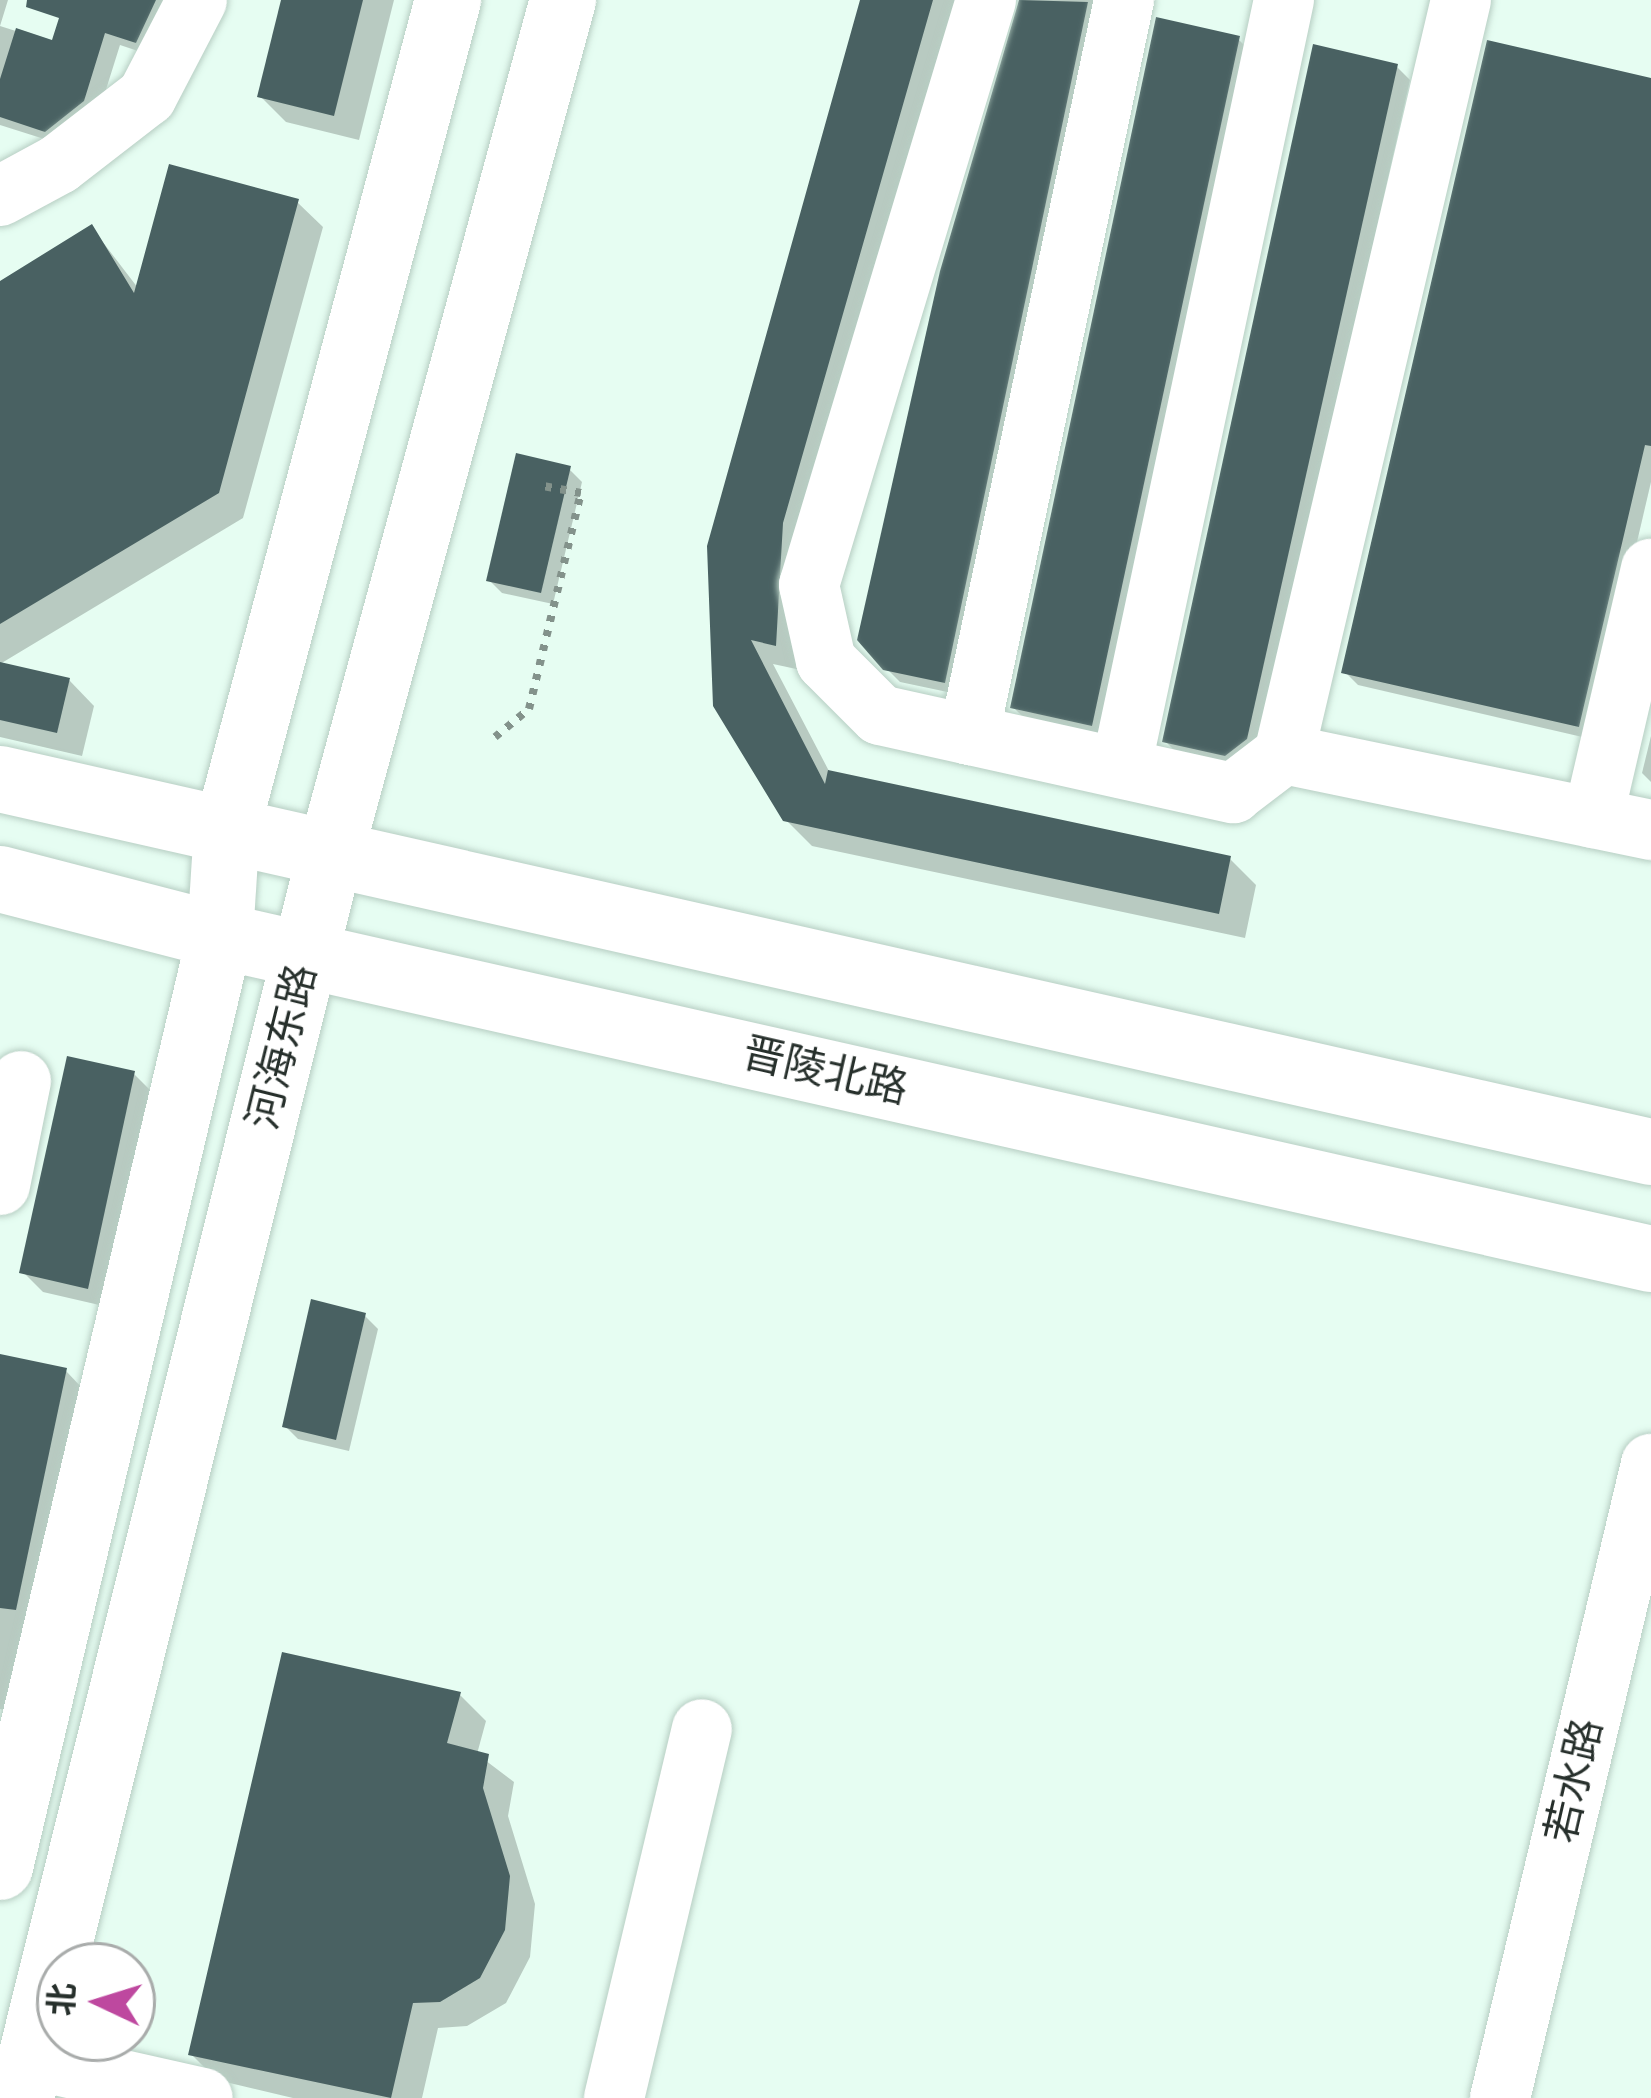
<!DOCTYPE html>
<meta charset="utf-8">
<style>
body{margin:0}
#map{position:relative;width:1651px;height:2098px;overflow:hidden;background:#e6fdf2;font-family:"Source Sans 3","Noto Sans SC",sans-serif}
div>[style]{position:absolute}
.shadow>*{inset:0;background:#0003}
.building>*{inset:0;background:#496162}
.path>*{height:8px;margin-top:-4px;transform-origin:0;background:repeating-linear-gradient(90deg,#83928b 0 6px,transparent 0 15px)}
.roads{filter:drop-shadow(0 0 3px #b7cec3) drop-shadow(0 0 3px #b7cec3)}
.minor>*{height:60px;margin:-30px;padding:0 30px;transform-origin:30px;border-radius:30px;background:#fff}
.major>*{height:66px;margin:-33px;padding:0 33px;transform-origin:33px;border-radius:33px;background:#fff}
span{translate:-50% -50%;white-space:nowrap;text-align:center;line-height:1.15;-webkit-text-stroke:12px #fff;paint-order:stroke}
.street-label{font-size:42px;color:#27302c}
.north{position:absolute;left:36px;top:1942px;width:120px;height:120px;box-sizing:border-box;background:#fff;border:3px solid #a9acab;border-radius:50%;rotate:274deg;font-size:33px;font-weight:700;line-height:48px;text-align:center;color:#27302c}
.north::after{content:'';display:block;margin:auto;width:42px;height:54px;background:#be489f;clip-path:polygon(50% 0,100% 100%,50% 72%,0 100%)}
</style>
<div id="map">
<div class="shadow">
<i style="clip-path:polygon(0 0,8px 0,0 26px,54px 43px,68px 0,170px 0,150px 55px,120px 45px,98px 115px,60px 144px,0 125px)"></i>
<i style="clip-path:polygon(284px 0,394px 0,359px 140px,286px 122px,260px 96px)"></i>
<i style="clip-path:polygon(863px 0,966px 0,801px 670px,773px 664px,830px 773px,1230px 859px,1256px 885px,1245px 938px,812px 846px,785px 819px,716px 705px)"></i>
<i style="clip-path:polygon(1019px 0,1093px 0,1102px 8px,957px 694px,900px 682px,886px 668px)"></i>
<i style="clip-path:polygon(1238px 39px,1251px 52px,1104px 738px,1026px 720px,1013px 707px)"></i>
<i style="clip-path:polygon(1397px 67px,1410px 80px,1259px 752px,1239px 767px,1178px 754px,1165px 741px)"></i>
<i style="clip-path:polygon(1651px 80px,1651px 482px,1591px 739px,1358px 685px,1345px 672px)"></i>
<i style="clip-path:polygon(297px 202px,323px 227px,243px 518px,0 664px,0 285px,92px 228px,138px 288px)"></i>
<i style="clip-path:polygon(569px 469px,582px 482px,553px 604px,502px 593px,489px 580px)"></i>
<i style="clip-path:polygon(0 665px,69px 680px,94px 706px,82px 756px,0 737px)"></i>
<i style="clip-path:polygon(1651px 736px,1651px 782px,1642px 773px)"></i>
<i style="clip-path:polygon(134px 1074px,154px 1094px,108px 1307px,43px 1292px,23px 1272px)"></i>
<i style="clip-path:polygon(365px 1316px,378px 1329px,349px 1451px,298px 1439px,285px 1426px)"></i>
<i style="clip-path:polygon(0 1363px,66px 1371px,85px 1391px,17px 1713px,0 1709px)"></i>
<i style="clip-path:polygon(460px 1695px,486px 1721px,477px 1754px,514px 1782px,508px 1816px,535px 1904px,530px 1957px,506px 2003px,467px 2026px,438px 2028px,422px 2098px,293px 2098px,217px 2080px,191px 2054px)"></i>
</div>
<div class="building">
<i style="clip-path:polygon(27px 0,156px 0,136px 43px,105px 33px,84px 101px,45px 132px,0 117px,0 79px,16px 28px,52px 40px,59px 18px,26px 7px)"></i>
<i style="clip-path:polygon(281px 0,363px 0,334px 116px,257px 97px)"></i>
<i style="clip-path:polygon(860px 0,933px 0,783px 523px,776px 646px,751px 640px,825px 784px,828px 770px,1231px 856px,1219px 914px,783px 821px,713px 706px,707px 546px)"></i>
<i style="clip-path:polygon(1019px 0,1088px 2px,945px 683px,883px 670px,857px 640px,940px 271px)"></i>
<i style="clip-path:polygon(1156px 17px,1240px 36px,1092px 726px,1010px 708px)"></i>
<i style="clip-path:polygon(1487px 40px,1651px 78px,1651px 446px,1645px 445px,1579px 727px,1341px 673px)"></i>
<i style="clip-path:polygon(1313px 44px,1398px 64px,1247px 739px,1225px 756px,1162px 742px)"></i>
<i style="clip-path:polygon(169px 164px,299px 199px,219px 493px,0 624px,0 281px,92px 224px,134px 293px)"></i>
<i style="clip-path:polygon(516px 453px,571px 466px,541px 593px,486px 581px)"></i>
<i style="clip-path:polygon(0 662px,70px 678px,57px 733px,0 720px)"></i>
<i style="clip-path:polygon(67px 1056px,135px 1071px,88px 1289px,19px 1273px)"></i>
<i style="clip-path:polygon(311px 1299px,366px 1313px,336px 1440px,282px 1427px)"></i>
<i style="clip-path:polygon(0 1354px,67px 1368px,16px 1610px,0 1608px)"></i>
<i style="clip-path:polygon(282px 1652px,461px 1692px,447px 1743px,489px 1754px,483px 1788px,510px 1876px,505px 1930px,480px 1978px,440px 2002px,413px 2003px,391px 2098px,188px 2055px)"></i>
</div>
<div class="path">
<i style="left:495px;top:737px;width:44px;rotate:-39.5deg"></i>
<i style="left:529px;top:709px;width:222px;rotate:-76.5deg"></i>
<i style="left:581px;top:493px;width:44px;rotate:-169.5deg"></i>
</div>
<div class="roads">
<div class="minor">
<i style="left:986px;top:0;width:611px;rotate:106.83deg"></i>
<i style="left:809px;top:585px;width:78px;rotate:77.4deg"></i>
<i style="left:826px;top:661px;width:76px;rotate:45deg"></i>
<i style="left:880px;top:715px;width:362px;rotate:12.5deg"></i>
<i style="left:1233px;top:793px;width:64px;rotate:-37.4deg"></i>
<i style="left:1284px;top:754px;width:375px;rotate:11.7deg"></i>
<i style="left:0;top:196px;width:67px;rotate:-28.5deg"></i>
<i style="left:59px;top:164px;width:111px;rotate:-37.7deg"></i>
<i style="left:147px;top:96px;width:108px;rotate:-62.5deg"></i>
<i style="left:969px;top:735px;width:751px;rotate:-78.09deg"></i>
<i style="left:1284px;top:754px;width:774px;rotate:-76.79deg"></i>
<i style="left:1121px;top:768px;width:785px;rotate:-78.02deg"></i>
<i style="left:1593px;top:818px;width:256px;rotate:-76.9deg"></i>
<i style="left:0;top:1185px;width:106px;rotate:-78.6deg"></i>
<i style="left:30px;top:2059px;width:177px;rotate:12.7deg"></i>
<i style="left:614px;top:2098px;width:379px;rotate:-76.6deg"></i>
<i style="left:1500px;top:2098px;width:652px;rotate:-76.6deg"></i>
</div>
<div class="major">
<i style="left:0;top:779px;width:1693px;rotate:12.73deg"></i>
<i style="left:0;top:879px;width:227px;rotate:14.5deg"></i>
<i style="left:220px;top:936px;width:1467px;rotate:12.72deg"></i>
<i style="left:0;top:1867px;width:957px;rotate:-76.7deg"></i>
<i style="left:220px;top:936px;width:107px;rotate:-86.3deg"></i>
<i style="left:227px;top:829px;width:858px;rotate:-75.07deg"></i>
<i style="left:21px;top:2098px;width:1285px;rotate:-76.04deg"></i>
<i style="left:331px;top:851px;width:882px;rotate:-74.75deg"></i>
</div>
</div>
<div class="street-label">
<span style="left:283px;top:1047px;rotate:-76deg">河海东路</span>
<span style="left:825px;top:1072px;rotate:13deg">晋陵北路</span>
<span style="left:1575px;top:1781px;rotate:-77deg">若水路</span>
</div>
<div class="north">北</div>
</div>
